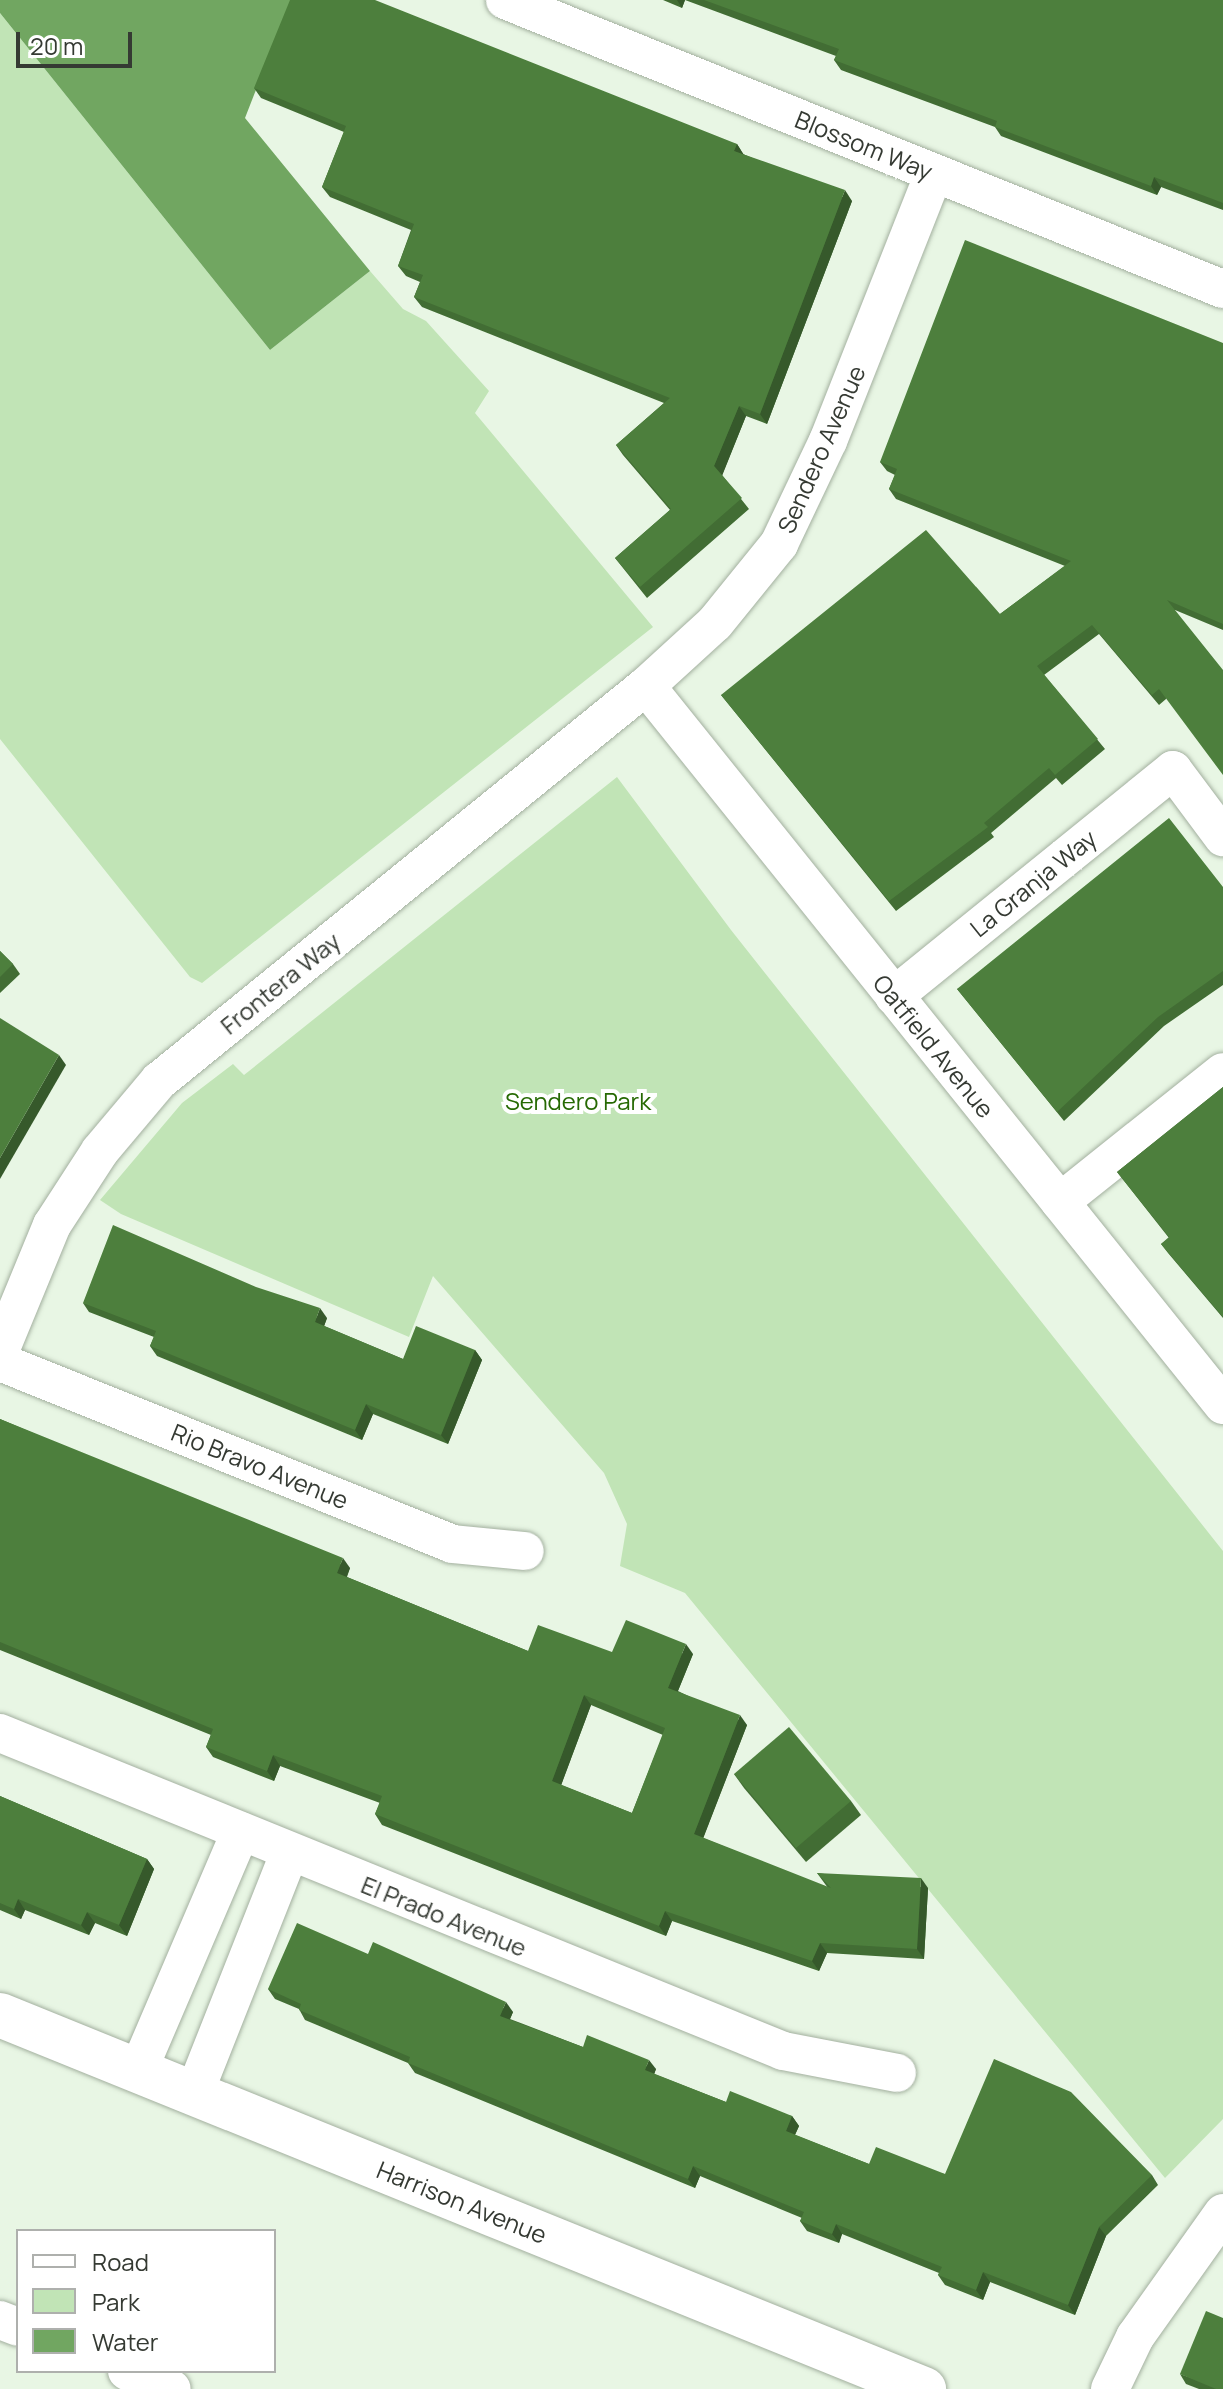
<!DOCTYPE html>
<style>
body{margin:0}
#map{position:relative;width:1223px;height:2389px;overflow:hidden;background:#e8f6e4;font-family:Manrope,sans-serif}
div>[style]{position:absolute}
.green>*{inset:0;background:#c1e4b6}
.water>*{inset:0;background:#71a661}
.roads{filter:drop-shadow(0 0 2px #a3b09f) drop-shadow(0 0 2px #a3b09f)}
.street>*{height:38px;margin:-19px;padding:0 19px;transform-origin:19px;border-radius:19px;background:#fff}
.secondary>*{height:44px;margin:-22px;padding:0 22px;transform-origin:22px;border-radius:22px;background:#fff}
.wall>*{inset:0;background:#426d34}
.shaded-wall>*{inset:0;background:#36592b}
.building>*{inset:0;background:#4d7f3d}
span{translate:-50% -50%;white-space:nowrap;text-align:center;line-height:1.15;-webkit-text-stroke:8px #fff;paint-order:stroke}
.street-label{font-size:24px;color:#353a33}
.park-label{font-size:24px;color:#266903}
.legend{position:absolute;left:16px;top:2229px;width:260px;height:144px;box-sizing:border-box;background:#fff;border:2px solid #aeb0ad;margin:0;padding:10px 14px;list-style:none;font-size:24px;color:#353a33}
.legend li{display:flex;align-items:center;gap:16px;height:40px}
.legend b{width:40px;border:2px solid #aeb0ad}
.scale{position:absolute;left:16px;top:32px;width:116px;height:36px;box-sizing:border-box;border:4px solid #353a33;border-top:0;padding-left:10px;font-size:24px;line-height:28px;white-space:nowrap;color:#353a33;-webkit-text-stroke:6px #fff;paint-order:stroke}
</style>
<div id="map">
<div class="green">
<i style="clip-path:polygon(0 13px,270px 350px,370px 271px,403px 309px,426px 321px,489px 391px,475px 413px,653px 627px,202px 983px,190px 977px,0 739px)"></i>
<i style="clip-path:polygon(617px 777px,731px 930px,1223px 1551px,1223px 2119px,1165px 2178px,685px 1593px,620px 1566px,627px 1524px,604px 1473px,433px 1276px,409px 1337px,121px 1214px,100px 1200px,182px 1103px,233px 1064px,244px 1075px)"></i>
</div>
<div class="water">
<i style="clip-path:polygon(0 0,291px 0,245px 118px,370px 271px,270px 350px,0 13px)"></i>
</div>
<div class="roads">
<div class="street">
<i style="left:505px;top:0;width:774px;rotate:21.93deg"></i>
<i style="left:646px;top:686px;width:922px;rotate:51.25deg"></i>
<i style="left:894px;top:996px;width:359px;rotate:-39deg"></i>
<i style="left:1173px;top:770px;width:84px;rotate:53.3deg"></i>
<i style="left:1060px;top:1202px;width:208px;rotate:-38.6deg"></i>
<i style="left:0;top:1351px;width:136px;rotate:-67.6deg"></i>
<i style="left:52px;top:1225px;width:88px;rotate:-57deg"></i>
<i style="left:100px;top:1151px;width:92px;rotate:-49.9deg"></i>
<i style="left:159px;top:1081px;width:627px;rotate:-39.05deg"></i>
<i style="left:646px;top:686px;width:93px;rotate:-42.4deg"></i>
<i style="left:715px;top:623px;width:102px;rotate:-51deg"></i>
<i style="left:779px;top:544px;width:114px;rotate:-64.6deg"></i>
<i style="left:828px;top:441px;width:288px;rotate:-68.4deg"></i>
<i style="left:0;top:1362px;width:487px;rotate:21.9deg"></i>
<i style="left:452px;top:1544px;width:73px;rotate:5.5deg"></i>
<i style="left:0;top:1733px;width:845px;rotate:22.1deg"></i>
<i style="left:783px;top:2051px;width:116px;rotate:10.9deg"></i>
<i style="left:138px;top:2071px;width:261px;rotate:-66.8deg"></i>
<i style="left:194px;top:2094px;width:258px;rotate:-68.4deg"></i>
<i style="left:0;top:2320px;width:19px;rotate:21deg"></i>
<i style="left:127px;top:2371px;width:48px;rotate:21.8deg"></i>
<i style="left:1110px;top:2389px;width:58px;rotate:-64.3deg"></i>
<i style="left:1135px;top:2337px;width:152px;rotate:-54.6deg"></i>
</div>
<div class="secondary">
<i style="left:0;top:2015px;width:997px;rotate:22.04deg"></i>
</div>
</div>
<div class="wall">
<i style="clip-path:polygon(663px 0,1223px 0,1223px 210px,1161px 187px,1157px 195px,1001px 136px,995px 127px,841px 70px,834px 60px,836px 56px,685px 0,682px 8px)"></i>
<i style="clip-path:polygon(254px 88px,737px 144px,743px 154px,852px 201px,767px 424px,746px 416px,722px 475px,749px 509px,647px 598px,615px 558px,670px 510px,623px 455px,616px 445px,664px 403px,422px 307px,414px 297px,420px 282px,406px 276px,398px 266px,411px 230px,330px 197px,322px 187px,344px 132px,261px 98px)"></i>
<i style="clip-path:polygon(1223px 343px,1223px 630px,1175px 610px,1166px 699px,1159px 705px,1099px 634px,1044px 675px,1105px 749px,1062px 785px,1056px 778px,991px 833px,994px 837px,896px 911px,721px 695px,1000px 614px,1065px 566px,896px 499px,889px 489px,895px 475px,887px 471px,880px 462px)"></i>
<i style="clip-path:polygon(1223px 887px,1223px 985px,1164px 1026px,1064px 1121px,957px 989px)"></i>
<i style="clip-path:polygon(0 951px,13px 964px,20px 974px,0 993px)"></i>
<i style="clip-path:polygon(1223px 1087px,1223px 1318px,1168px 1253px,1161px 1244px,1169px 1238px,1117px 1172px)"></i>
<i style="clip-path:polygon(83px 1303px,327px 1318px,324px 1326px,403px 1359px,475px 1350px,482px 1360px,448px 1444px,373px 1414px,362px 1440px,157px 1356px,150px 1346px,154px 1337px,89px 1312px)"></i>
<i style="clip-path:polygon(evenodd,0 1419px,350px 1568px,347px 1577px,528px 1651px,693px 1654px,678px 1691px,747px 1725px,703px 1838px,828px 1888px,817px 1873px,928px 1888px,924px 1959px,827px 1953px,819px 1971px,672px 1921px,666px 1936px,382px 1825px,375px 1814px,380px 1803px,280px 1766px,274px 1781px,213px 1757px,206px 1747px,211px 1735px,0 1650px,0 1419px,591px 1705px,663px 1735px,632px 1813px,561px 1785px,591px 1705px)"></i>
<i style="clip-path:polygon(734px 1774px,851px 1801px,861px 1815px,806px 1862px,744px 1788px)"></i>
<i style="clip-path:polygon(0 1796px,147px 1859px,154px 1869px,127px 1936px,95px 1923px,89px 1935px,25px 1910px,21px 1919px,0 1910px)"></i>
<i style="clip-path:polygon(368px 1954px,513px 2012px,510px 2019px,583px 2047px,656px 2069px,654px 2074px,726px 2102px,792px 2116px,799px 2126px,795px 2135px,869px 2164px,945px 2174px,1152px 2175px,1158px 2185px,1106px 2236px,1075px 2315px,990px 2282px,983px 2300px,945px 2285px,938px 2275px,939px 2273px,842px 2234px,839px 2243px,807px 2231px,800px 2221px,802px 2218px,700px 2176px,695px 2188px,415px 2073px,408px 2063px,305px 2020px,299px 2009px,275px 1999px,268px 1989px)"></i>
<i style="clip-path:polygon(1180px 2374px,1223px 2389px,1199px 2389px,1186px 2384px)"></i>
</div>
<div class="shaded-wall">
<i style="clip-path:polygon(677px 0,685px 0,682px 8px)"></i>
<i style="clip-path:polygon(737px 144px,744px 155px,734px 151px)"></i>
<i style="clip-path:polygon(1154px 177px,1161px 187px,1157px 195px,1151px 186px)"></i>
<i style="clip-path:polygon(845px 190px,852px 201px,767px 424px,760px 414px)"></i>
<i style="clip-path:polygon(739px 406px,746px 416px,722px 476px,714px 466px)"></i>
<i style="clip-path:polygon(59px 1055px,66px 1065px,0 1179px,0 1158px)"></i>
<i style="clip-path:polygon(320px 1308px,327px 1318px,322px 1332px,315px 1322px)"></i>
<i style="clip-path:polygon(475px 1350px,482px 1360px,448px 1444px,441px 1435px)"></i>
<i style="clip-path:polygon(366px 1404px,373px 1414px,362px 1440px,355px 1430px)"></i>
<i style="clip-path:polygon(343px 1558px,350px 1568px,344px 1583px,337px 1573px)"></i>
<i style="clip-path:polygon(686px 1644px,693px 1654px,675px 1698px,668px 1688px)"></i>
<i style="clip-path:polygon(584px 1695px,591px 1705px,559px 1791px,552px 1781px)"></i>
<i style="clip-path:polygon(740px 1715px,747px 1725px,701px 1844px,694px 1834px)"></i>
<i style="clip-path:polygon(273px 1755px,280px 1766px,274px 1781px,267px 1771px)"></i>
<i style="clip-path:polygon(147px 1859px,154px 1869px,127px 1936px,119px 1925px)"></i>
<i style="clip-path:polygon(921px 1878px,928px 1888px,924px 1959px,917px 1949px)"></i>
<i style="clip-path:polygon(18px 1899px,25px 1910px,21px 1919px,14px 1909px)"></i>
<i style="clip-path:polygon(665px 1911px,672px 1921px,666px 1936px,659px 1926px)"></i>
<i style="clip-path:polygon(87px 1912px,95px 1923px,89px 1935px,81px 1925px)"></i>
<i style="clip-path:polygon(820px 1943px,827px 1953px,819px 1971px,812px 1961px)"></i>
<i style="clip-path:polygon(506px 2002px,513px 2012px,507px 2026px,500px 2016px)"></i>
<i style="clip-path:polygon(649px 2060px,656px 2069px,652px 2080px,645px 2070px)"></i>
<i style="clip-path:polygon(792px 2116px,799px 2126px,792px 2141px,786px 2131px)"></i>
<i style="clip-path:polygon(693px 2166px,700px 2176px,695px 2188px,688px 2179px)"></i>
<i style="clip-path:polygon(836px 2224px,842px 2234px,839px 2243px,832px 2234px)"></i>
<i style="clip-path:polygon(1099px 2227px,1106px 2236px,1075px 2315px,1068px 2305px)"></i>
<i style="clip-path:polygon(983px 2272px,990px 2282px,983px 2300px,976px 2290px)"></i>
</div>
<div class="building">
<i style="clip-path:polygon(290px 0,375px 0,737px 144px,734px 151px,845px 190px,760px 414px,739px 406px,714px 466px,742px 498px,640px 587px,615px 558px,671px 509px,616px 445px,670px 398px,414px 297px,423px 275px,398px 266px,414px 224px,322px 187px,346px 126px,254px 88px)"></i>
<i style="clip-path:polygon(704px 0,1223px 0,1223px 203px,1154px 177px,1151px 186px,995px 127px,997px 121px,834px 60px,839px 49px)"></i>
<i style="clip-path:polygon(965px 240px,1223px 343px,1223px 624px,1167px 600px,1223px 670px,1223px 775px,1159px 689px,1152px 695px,1092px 625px,1037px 666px,1098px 739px,1055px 775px,1049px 768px,984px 823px,988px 827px,889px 901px,721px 695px,926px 530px,1000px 614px,1071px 561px,889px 489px,897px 469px,880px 462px)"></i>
<i style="clip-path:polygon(1169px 818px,1223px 887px,1223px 971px,1158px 1017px,1057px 1112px,957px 989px)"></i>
<i style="clip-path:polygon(0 951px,13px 964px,0 977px)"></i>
<i style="clip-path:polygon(0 1018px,59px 1055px,0 1158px)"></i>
<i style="clip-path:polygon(1223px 1087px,1223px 1317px,1161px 1244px,1169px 1237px,1117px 1172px)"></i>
<i style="clip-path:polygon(113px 1225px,256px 1287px,320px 1308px,315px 1322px,403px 1359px,416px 1326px,475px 1350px,441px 1435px,366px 1404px,355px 1430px,150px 1346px,156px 1331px,83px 1303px)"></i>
<i style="clip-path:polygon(evenodd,0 1419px,343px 1558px,337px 1573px,528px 1651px,538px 1625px,612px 1652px,626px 1620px,686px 1644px,668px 1688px,740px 1715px,694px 1834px,831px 1888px,817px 1873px,921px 1878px,917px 1949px,820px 1943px,812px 1961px,665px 1911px,659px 1926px,375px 1814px,382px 1796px,273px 1755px,267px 1771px,206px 1747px,213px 1729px,0 1642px,0 1419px,584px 1695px,665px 1728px,632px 1813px,552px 1781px,584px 1695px)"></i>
<i style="clip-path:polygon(789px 1727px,851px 1801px,796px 1848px,734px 1774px)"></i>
<i style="clip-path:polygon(0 1796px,147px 1859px,119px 1925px,87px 1912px,81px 1925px,18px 1899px,14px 1909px,0 1903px)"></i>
<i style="clip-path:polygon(297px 1923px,368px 1954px,373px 1942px,506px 2002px,500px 2016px,583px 2047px,587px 2035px,649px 2060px,645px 2070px,726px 2102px,730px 2091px,792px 2116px,786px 2131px,869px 2164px,876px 2147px,945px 2174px,994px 2059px,1071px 2092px,1152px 2175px,1099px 2227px,1068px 2305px,983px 2272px,976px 2290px,938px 2275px,942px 2267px,836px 2224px,832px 2234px,800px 2221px,804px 2212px,693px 2166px,688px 2179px,657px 2166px,408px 2063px,410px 2057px,299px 2010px,301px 2004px,268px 1989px)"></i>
<i style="clip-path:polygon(1206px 2311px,1223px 2318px,1223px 2389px,1216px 2389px,1180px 2374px)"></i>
</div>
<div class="street-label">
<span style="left:864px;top:145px;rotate:22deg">Blossom Way</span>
<span style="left:821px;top:449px;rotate:-66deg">Sendero Avenue</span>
<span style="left:1033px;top:883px;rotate:-39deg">La Granja Way</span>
<span style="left:280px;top:983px;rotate:-39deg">Frontera Way</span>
<span style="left:934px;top:1046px;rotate:51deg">Oatfield Avenue</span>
<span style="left:260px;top:1466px;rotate:22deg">Rio Bravo Avenue</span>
<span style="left:444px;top:1916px;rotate:22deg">El Prado Avenue</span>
<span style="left:462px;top:2202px;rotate:22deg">Harrison Avenue</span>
</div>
<div class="park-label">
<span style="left:578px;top:1101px">Sendero Park</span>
</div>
<ul class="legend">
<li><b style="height:10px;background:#fff"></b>Road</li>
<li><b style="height:22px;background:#c1e4b6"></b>Park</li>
<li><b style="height:22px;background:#71a661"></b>Water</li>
</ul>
<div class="scale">20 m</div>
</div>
